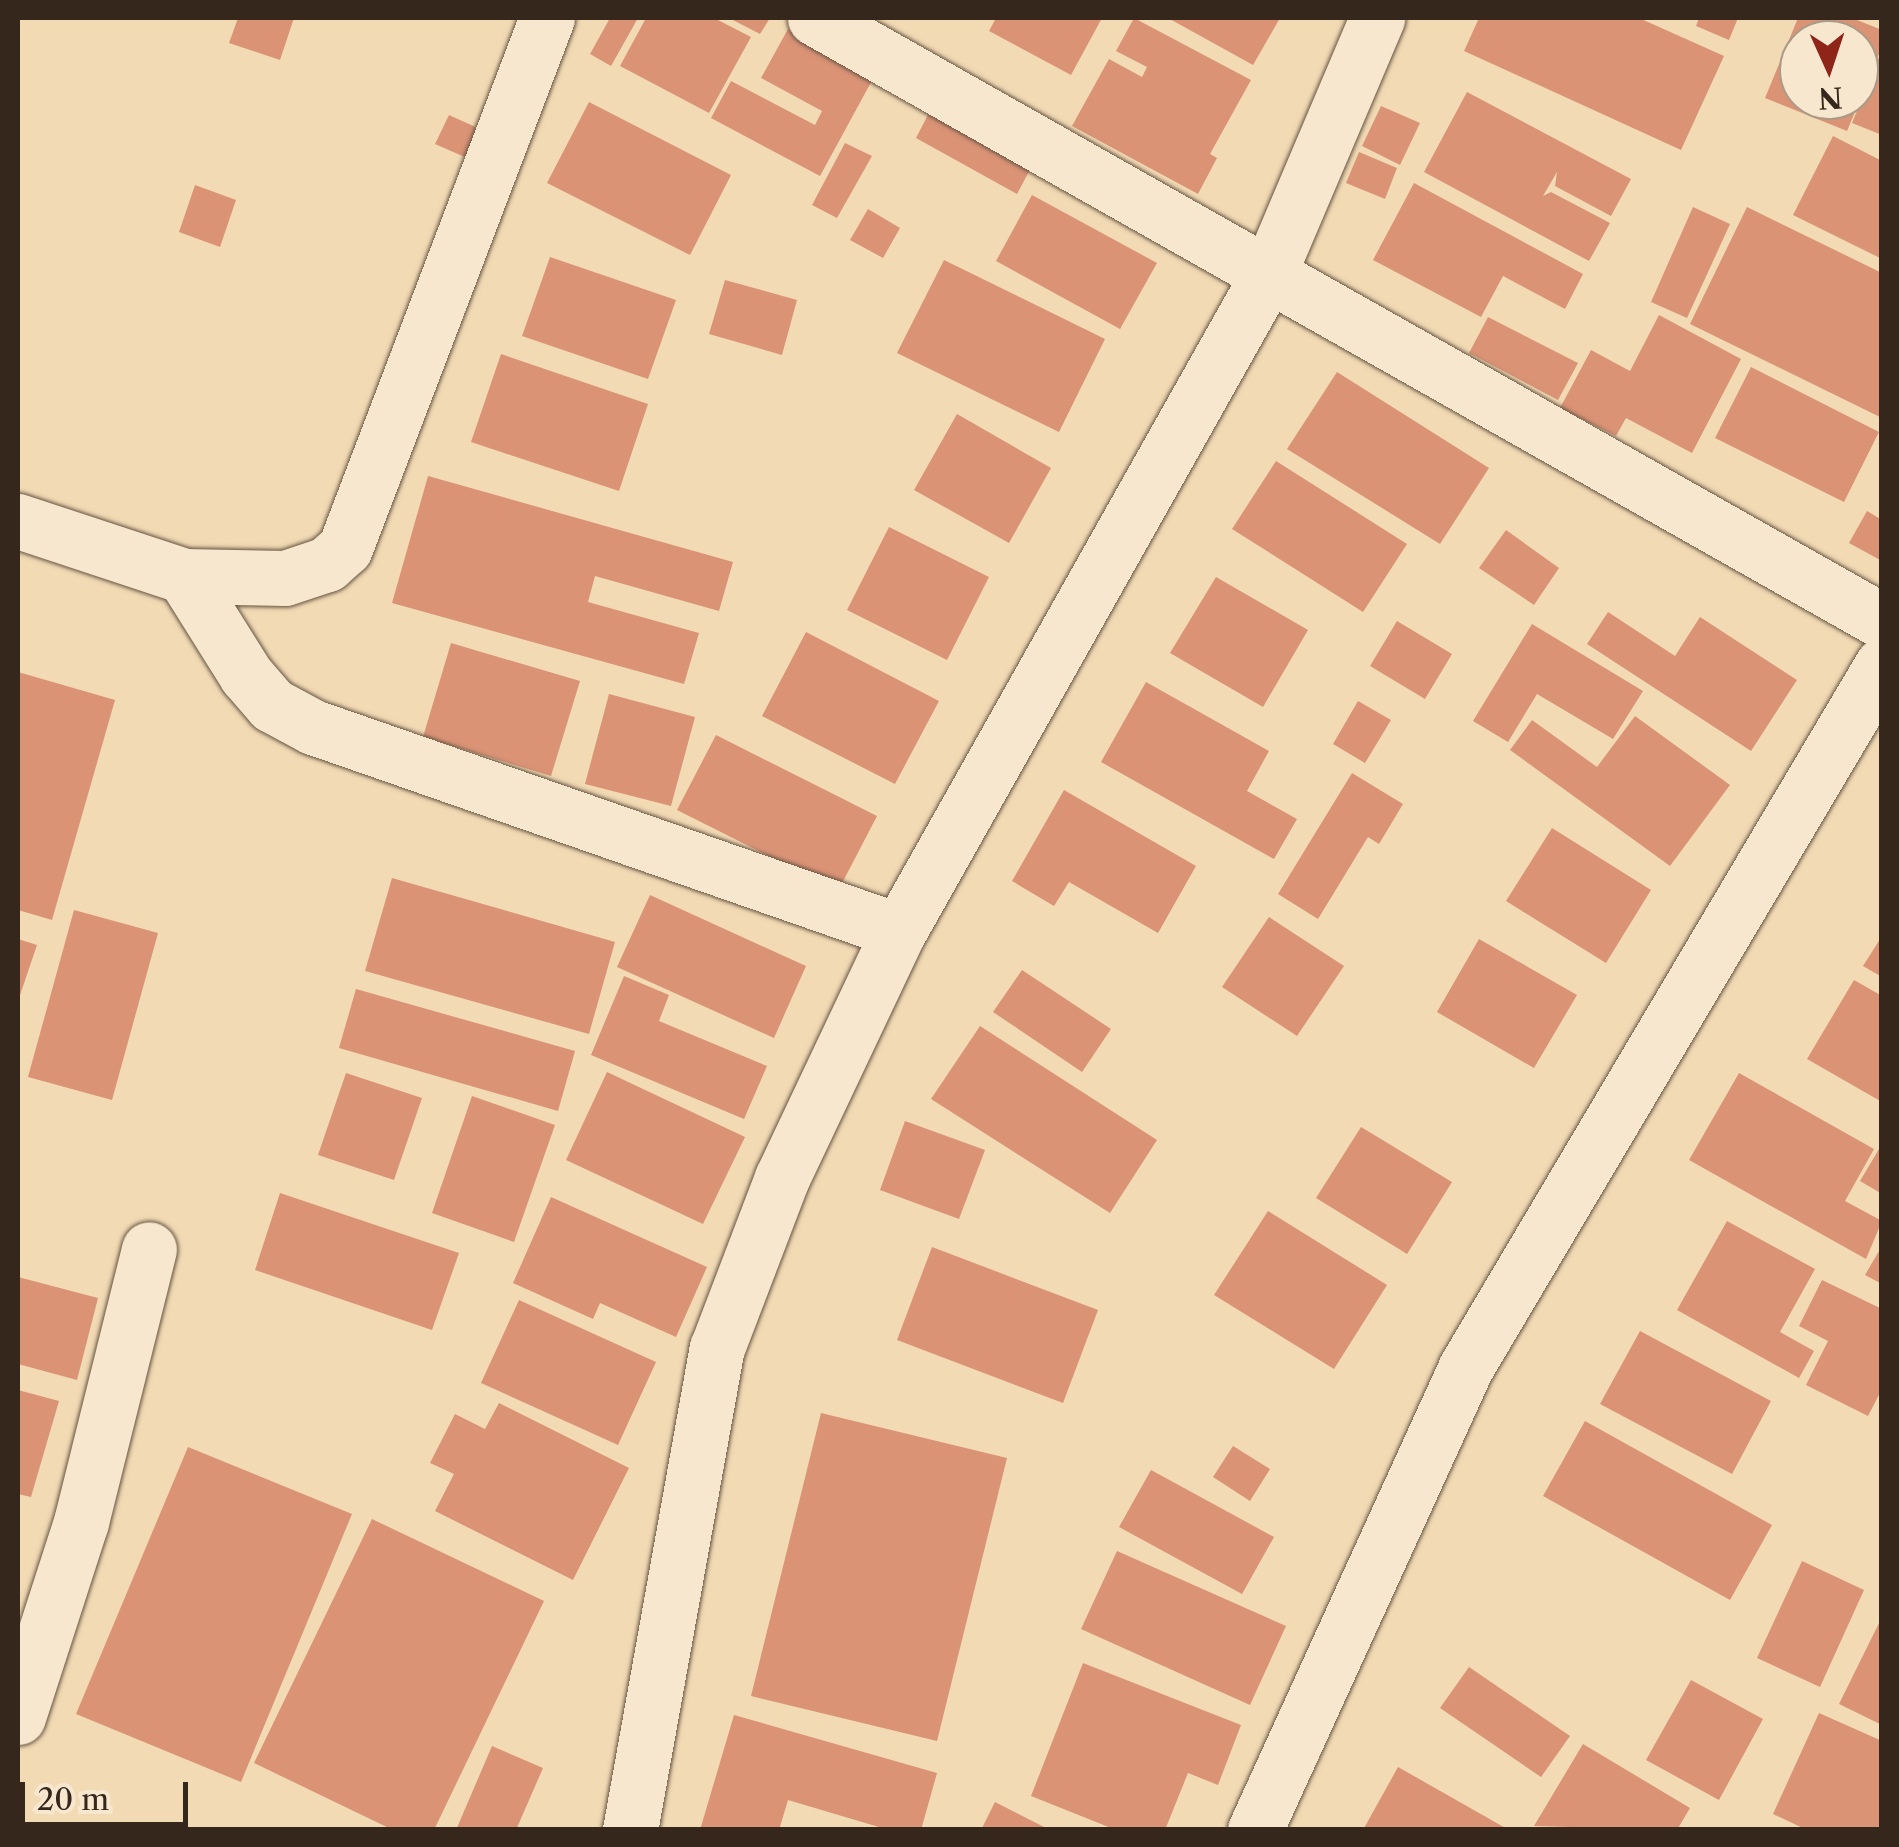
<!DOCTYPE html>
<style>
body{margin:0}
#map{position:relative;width:1899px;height:1847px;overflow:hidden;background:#f2dab4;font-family:"Libre Caslon Text",serif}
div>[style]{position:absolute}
.building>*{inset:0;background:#db9376}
.roads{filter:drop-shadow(0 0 2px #655442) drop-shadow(0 0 2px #655442)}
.minor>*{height:55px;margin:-27.5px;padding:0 27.5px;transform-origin:27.5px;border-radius:27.5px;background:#f7e7ce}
span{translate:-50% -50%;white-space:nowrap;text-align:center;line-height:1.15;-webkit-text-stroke:9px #f7e7ce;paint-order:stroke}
.frame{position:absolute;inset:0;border:20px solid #36271c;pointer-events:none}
.north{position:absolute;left:1779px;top:20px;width:100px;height:100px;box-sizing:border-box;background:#f7e7ce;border:2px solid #aa9a87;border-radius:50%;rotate:177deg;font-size:28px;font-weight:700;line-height:40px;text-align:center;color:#36271c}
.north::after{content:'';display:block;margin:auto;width:35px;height:45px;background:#8f2418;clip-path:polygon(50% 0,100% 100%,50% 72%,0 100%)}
.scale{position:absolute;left:20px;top:1782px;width:168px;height:45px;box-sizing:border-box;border:5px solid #36271c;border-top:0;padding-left:12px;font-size:30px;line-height:35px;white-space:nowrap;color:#36271c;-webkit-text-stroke:8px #f7e7ce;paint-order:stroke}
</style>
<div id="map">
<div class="building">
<i style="clip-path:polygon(238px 18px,294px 18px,280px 60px,229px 43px)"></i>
<i style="clip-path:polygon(610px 18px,638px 18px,611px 66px,590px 54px)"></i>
<i style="clip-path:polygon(646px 18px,714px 18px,751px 37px,709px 113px,620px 66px)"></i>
<i style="clip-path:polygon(729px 18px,770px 18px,760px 34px)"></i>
<i style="clip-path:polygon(996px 18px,1102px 18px,1071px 75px,989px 31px)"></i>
<i style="clip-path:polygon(1134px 18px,1251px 80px,1210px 154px,1217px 158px,1198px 194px,1072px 126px,1109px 59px,1142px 77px,1147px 67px,1116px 51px)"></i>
<i style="clip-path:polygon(1168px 18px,1280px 18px,1253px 65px)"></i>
<i style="clip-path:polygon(1479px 18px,1639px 18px,1724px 56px,1681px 150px,1464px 51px)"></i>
<i style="clip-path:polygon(1699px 18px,1738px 18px,1729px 40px,1696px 26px)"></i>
<i style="clip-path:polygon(evenodd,1798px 18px,1852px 18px,1882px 30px,1882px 47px,1847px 131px,1765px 98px,1798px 18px,1799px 40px,1859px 40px,1859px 100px,1799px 100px,1799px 40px)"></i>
<i style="clip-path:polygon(788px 29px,875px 75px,820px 176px,711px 118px,731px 81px,815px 125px,822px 111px,761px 78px)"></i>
<i style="clip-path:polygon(1881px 52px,1882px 52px,1882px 135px,1852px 123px)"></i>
<i style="clip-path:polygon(1467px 92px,1631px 179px,1611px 216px,1555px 186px,1557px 172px,1543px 196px,1551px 192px,1610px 223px,1589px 261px,1424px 172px)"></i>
<i style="clip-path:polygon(589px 102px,731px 175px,690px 255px,547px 183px)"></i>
<i style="clip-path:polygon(1381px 106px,1420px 123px,1400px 165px,1362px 146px)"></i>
<i style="clip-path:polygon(932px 107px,1034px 162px,1017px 194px,916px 138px)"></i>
<i style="clip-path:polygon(449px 115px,480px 129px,467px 158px,435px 144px)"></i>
<i style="clip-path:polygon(1833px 136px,1882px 161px,1882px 259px,1793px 215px)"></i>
<i style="clip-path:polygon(845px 143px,872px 156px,837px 218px,812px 205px)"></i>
<i style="clip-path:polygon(1359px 152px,1397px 168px,1385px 199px,1346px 183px)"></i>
<i style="clip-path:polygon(1414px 183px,1583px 274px,1565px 309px,1503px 276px,1481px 317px,1373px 260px)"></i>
<i style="clip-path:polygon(195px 185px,236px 200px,220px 247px,179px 232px)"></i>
<i style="clip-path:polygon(1032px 195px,1157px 263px,1120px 329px,996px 261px)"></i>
<i style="clip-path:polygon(1693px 207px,1730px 224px,1687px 318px,1651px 302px)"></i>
<i style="clip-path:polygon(1747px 207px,1882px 273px,1882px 418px,1690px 324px)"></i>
<i style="clip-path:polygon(868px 209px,900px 228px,883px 258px,850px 240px)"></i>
<i style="clip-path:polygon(550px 257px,676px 300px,648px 379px,522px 336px)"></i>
<i style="clip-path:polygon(944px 260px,1105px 339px,1059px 432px,897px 353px)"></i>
<i style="clip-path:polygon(725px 280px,797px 300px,782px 355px,709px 334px)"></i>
<i style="clip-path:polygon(1659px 315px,1741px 359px,1692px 453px,1626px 418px,1616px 436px,1560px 408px,1591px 350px,1630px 371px)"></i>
<i style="clip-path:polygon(1488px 317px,1578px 363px,1558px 400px,1469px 353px)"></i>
<i style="clip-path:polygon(501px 354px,648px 404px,619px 491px,471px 442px)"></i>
<i style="clip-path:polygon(1751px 367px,1879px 432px,1844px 502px,1715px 438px)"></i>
<i style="clip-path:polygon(1337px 372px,1489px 468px,1440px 544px,1287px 449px)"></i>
<i style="clip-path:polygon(957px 414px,1051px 468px,1009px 543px,914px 490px)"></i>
<i style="clip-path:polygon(1276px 461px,1407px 544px,1363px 612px,1232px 529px)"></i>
<i style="clip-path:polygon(428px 476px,733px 562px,719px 611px,595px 576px,588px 602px,699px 633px,684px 684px,392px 603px)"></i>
<i style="clip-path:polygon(1867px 511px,1882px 520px,1882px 561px,1849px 543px)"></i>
<i style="clip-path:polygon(889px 527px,989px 577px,947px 660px,847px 610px)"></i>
<i style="clip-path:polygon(1506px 530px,1559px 568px,1534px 605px,1479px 568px)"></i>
<i style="clip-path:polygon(1216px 577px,1308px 630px,1263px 707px,1170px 653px)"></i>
<i style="clip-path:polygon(1608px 612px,1675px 656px,1700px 617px,1797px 680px,1751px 751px,1587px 644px)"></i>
<i style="clip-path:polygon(1397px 621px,1452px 654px,1425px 699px,1370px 666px)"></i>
<i style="clip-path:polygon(1532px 624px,1643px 691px,1613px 739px,1537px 694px,1508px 742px,1473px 721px)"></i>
<i style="clip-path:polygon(806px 632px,939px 701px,895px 784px,762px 716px)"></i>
<i style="clip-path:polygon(451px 643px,580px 681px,551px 776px,423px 737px)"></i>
<i style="clip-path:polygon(18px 672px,115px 700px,52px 920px,18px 910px)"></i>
<i style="clip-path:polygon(1146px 682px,1269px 751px,1247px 791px,1297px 819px,1274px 859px,1101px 762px)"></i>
<i style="clip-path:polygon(609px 694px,695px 717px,671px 806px,585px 784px)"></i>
<i style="clip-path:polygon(1358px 701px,1391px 720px,1365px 763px,1333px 744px)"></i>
<i style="clip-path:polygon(1635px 716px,1730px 785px,1670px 866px,1510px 750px,1532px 720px,1597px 767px)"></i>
<i style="clip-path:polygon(716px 735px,877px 816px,838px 891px,677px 810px)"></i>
<i style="clip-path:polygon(1352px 773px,1403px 804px,1379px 844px,1368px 837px,1318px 919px,1278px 894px)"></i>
<i style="clip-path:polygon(1064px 790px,1196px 866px,1158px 933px,1069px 882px,1054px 906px,1012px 881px)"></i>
<i style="clip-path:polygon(1552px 828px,1651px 890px,1606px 963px,1506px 901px)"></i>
<i style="clip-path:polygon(392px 878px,615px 942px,589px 1034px,365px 971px)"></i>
<i style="clip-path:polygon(650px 895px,806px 966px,774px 1038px,617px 967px)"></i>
<i style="clip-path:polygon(74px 910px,158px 933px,112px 1100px,28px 1077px)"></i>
<i style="clip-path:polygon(1269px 917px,1344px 966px,1297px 1036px,1222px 987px)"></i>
<i style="clip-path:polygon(1882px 936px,1882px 977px,1863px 966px)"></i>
<i style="clip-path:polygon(18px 939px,37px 945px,18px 1001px)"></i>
<i style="clip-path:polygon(1479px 939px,1577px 995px,1534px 1068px,1437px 1012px)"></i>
<i style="clip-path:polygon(1022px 970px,1111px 1029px,1082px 1072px,993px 1012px)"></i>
<i style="clip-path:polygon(624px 976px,669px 995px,659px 1021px,767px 1066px,744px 1119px,591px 1055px)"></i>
<i style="clip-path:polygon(1854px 980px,1882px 996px,1882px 1102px,1807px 1059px)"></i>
<i style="clip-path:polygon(356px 989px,575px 1051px,558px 1111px,339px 1048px)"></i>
<i style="clip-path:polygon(980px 1026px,1157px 1140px,1110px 1213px,931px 1099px)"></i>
<i style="clip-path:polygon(607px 1072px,745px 1137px,703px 1224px,566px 1160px)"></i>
<i style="clip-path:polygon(346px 1073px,422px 1098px,394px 1180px,318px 1155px)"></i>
<i style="clip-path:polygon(1739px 1073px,1874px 1149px,1845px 1201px,1882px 1221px,1866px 1259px,1689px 1160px)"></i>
<i style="clip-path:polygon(472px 1096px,555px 1125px,514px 1242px,432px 1213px)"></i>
<i style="clip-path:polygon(905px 1121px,985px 1150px,959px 1219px,880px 1190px)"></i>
<i style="clip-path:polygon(1361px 1127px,1452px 1182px,1407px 1254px,1316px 1198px)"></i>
<i style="clip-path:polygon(1882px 1144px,1882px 1194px,1860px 1181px)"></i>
<i style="clip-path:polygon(280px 1193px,459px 1253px,432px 1330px,255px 1270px)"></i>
<i style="clip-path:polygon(551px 1197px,707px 1267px,676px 1337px,600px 1303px,593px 1319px,513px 1283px)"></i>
<i style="clip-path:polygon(1268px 1211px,1387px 1285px,1334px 1369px,1214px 1295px)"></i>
<i style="clip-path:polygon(1727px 1221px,1815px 1269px,1780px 1332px,1814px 1351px,1799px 1378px,1677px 1310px)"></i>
<i style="clip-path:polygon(1882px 1246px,1882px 1284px,1865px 1275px)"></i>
<i style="clip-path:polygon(932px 1247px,1098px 1310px,1063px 1403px,897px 1340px)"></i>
<i style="clip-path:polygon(18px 1277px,98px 1298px,77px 1380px,18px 1364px)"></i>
<i style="clip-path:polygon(1822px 1280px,1882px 1309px,1882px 1389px,1868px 1416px,1806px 1385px,1828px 1341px,1799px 1326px)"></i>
<i style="clip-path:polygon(519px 1300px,656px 1362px,618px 1445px,481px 1383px)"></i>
<i style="clip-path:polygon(1640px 1331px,1771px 1401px,1732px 1474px,1600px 1404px)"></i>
<i style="clip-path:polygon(18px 1390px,59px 1401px,31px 1497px,18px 1494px)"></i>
<i style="clip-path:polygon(499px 1403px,629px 1468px,573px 1580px,435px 1511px,454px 1474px,430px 1463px,455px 1414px,485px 1429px)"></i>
<i style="clip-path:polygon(821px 1413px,1007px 1458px,937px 1741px,751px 1696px)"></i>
<i style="clip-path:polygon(1585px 1421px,1772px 1525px,1730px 1600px,1543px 1496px)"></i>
<i style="clip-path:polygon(1233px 1446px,1270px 1469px,1250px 1501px,1213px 1477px)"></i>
<i style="clip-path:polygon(188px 1447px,352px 1514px,241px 1782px,76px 1714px)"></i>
<i style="clip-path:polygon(1151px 1470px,1274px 1537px,1242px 1594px,1119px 1527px)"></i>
<i style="clip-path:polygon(372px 1519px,544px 1601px,434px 1830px,393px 1830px,254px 1763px)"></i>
<i style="clip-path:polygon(1117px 1551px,1286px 1626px,1250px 1705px,1081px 1629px)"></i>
<i style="clip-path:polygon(1802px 1561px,1864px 1590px,1820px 1687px,1757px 1658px)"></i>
<i style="clip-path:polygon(1882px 1617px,1882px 1725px,1839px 1704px)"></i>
<i style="clip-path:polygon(1083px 1663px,1241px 1725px,1218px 1785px,1188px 1773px,1165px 1830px,1116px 1830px,1031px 1796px)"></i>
<i style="clip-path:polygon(1469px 1667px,1570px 1736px,1541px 1777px,1440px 1708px)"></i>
<i style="clip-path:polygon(1691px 1680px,1763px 1719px,1719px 1800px,1646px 1760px)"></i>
<i style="clip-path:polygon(1819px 1713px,1882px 1741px,1882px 1830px,1807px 1830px,1773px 1814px)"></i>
<i style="clip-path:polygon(734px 1715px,937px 1773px,921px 1830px,889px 1830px,788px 1800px,779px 1830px,700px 1830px)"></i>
<i style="clip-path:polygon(1583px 1744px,1690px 1808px,1677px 1830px,1534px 1826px)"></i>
<i style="clip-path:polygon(492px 1746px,543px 1768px,516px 1830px,456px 1830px)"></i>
<i style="clip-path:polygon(1398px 1767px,1509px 1830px,1363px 1830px)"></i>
<i style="clip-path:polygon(995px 1802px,1050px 1830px,981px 1830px)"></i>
</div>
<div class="roads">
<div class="minor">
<i style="left:815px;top:18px;width:1226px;rotate:29.47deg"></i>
<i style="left:18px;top:521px;width:175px;rotate:18.3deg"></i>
<i style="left:184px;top:576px;width:101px;rotate:1.1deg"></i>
<i style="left:285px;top:578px;width:44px;rotate:-18.4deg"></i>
<i style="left:327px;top:564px;width:24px;rotate:-42deg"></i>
<i style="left:345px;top:548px;width:567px;rotate:-69.14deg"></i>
<i style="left:184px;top:576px;width:117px;rotate:57.9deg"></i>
<i style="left:246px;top:675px;width:40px;rotate:49deg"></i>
<i style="left:272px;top:705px;width:47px;rotate:28.2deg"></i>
<i style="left:313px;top:727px;width:620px;rotate:19.19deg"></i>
<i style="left:18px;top:1717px;width:205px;rotate:-72.1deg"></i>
<i style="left:81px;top:1522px;width:281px;rotate:-76deg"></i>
<i style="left:630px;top:1830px;width:490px;rotate:-79.8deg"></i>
<i style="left:717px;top:1348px;width:182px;rotate:-69.1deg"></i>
<i style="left:782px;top:1178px;width:273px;rotate:-64.7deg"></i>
<i style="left:899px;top:931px;width:755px;rotate:-60.65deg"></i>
<i style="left:1269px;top:273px;width:277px;rotate:-67deg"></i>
<i style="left:1255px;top:1830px;width:509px;rotate:-65.5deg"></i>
<i style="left:1466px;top:1367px;width:816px;rotate:-59.35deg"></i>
</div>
</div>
<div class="frame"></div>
<div class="north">N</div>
<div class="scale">20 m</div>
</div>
